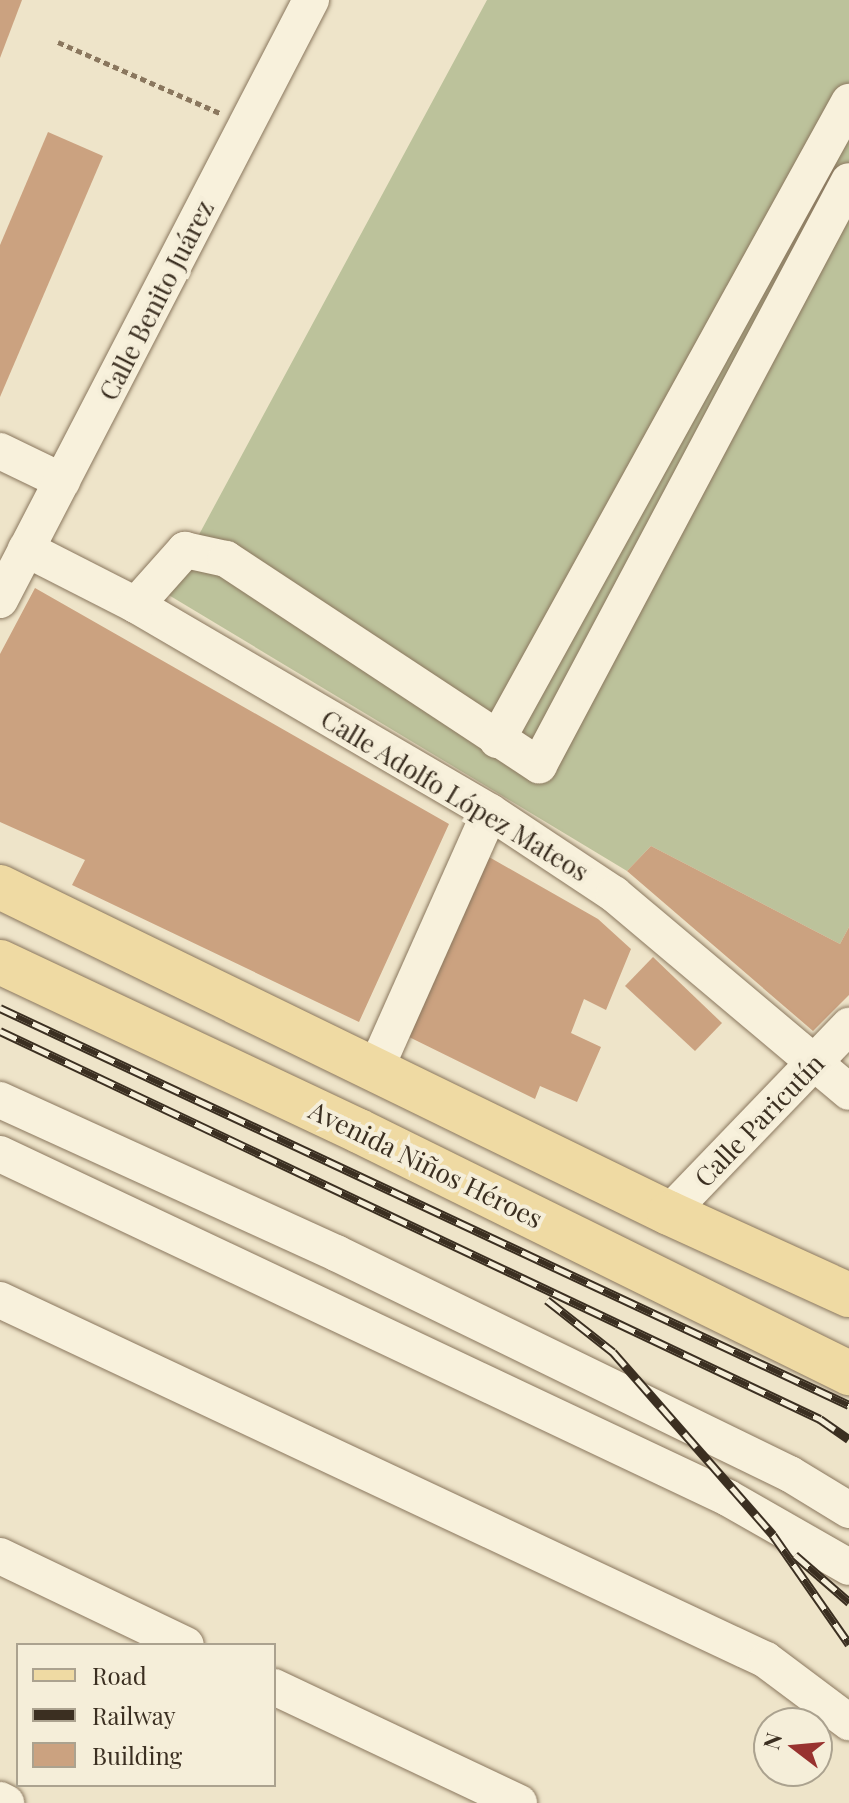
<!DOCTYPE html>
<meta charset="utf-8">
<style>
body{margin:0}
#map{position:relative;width:849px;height:1803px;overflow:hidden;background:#eee4c9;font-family:"Playfair Display",serif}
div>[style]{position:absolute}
.cemetery>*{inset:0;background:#bcc29b}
.building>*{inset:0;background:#cba280}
.path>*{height:5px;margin-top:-2.5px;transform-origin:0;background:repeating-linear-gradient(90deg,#8a775e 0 6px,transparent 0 10px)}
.roads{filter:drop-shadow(0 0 2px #8a775e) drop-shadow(0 0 2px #8a775e)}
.minor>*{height:36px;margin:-18px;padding:0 18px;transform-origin:18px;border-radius:18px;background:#f8f1dc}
.major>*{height:44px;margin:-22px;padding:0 22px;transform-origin:22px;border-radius:22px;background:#efdaa3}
.rail>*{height:9px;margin-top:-4.5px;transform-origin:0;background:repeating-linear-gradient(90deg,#f5eed9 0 18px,#3b2f21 0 36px);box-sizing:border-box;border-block:2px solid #3b2f21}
span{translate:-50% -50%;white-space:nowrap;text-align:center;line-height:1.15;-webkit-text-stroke:8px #f5eed9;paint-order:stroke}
.street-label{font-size:26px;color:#3b2f21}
.legend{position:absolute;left:16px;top:1643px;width:260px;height:144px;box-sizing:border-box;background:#f5eed9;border:2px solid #aba28f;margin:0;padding:10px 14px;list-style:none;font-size:24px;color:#3b2f21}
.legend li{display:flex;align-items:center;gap:16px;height:40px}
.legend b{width:40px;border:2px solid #aba28f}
.north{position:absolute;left:753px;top:1707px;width:80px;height:80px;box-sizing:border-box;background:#f5eed9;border:2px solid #aba28f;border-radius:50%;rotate:286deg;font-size:22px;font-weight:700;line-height:32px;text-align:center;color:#3b2f21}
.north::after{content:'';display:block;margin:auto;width:28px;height:36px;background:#98322f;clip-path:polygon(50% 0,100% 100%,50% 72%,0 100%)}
</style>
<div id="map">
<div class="cemetery">
<i style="clip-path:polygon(487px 0,849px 0,849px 927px,840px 944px,651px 846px,627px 871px,167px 594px)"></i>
</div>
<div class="building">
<i style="clip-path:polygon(0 0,22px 0,0 58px)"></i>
<i style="clip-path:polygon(48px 132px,103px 156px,0 397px,0 245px)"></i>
<i style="clip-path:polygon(35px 588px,449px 824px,359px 1022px,72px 885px,85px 860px,0 822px,0 654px)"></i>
<i style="clip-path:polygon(651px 846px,840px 944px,849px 927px,849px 995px,813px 1031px,627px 871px)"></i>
<i style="clip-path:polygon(489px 857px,598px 919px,631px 949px,606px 1010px,584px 999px,571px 1033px,601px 1047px,577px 1102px,540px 1086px,535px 1099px,407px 1036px)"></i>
<i style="clip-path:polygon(653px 957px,722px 1023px,695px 1051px,625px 986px)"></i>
</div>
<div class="path">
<i style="left:58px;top:42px;width:177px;rotate:23.7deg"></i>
</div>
<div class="roads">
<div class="minor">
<i style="left:0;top:451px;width:69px;rotate:25.8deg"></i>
<i style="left:26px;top:549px;width:123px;rotate:27deg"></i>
<i style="left:136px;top:605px;width:410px;rotate:30.3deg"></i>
<i style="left:490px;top:812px;width:149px;rotate:33.5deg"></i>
<i style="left:614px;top:894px;width:307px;rotate:40.1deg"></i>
<i style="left:0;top:600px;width:676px;rotate:-62.6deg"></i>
<i style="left:136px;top:605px;width:74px;rotate:-48.3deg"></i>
<i style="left:185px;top:550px;width:42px;rotate:12.4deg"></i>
<i style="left:226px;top:559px;width:375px;rotate:33.4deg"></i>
<i style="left:539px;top:765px;width:661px;rotate:-62.04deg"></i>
<i style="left:497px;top:740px;width:729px;rotate:-61.11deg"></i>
<i style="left:376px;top:1068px;width:280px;rotate:-66deg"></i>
<i style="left:0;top:1100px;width:369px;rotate:24.5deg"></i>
<i style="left:336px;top:1253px;width:505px;rotate:25.96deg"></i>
<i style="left:790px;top:1474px;width:69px;rotate:31.4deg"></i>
<i style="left:0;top:1154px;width:805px;rotate:25.29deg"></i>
<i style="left:728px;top:1498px;width:139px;rotate:29.7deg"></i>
<i style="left:669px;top:1213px;width:260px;rotate:-46.1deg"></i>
<i style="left:0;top:1300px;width:846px;rotate:25.17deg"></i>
<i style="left:766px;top:1660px;width:104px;rotate:36.8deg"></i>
<i style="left:0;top:1556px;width:206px;rotate:25.6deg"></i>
<i style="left:274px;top:1687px;width:271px;rotate:25.3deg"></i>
<i style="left:0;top:1800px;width:7px;rotate:27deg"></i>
</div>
<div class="major">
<i style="left:0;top:887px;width:744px;rotate:25.98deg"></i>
<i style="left:669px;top:1213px;width:198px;rotate:24.5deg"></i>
<i style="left:0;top:962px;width:397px;rotate:25.2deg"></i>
<i style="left:359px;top:1131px;width:547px;rotate:26.28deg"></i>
</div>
</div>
<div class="rail">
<i style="left:0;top:1008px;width:937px;rotate:25.06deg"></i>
<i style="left:0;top:1031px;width:907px;rotate:25.32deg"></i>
<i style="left:820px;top:1419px;width:35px;rotate:35deg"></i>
<i style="left:547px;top:1300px;width:84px;rotate:38.2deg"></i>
<i style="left:613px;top:1352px;width:243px;rotate:48.8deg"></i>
<i style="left:773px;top:1535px;width:133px;rotate:55.1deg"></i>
<i style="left:795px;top:1555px;width:72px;rotate:41deg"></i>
</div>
<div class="street-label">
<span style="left:156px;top:300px;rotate:-63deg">Calle Benito Juárez</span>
<span style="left:455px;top:795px;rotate:31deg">Calle Adolfo López Mateos</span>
<span style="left:759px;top:1120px;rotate:-46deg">Calle Paricutín</span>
<span style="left:426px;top:1164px;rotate:26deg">Avenida Niños Héroes</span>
</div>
<ul class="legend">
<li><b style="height:10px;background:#efdaa3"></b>Road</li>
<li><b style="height:10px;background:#3b2f21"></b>Railway</li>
<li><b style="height:22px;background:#cba280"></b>Building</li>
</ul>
<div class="north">N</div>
</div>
